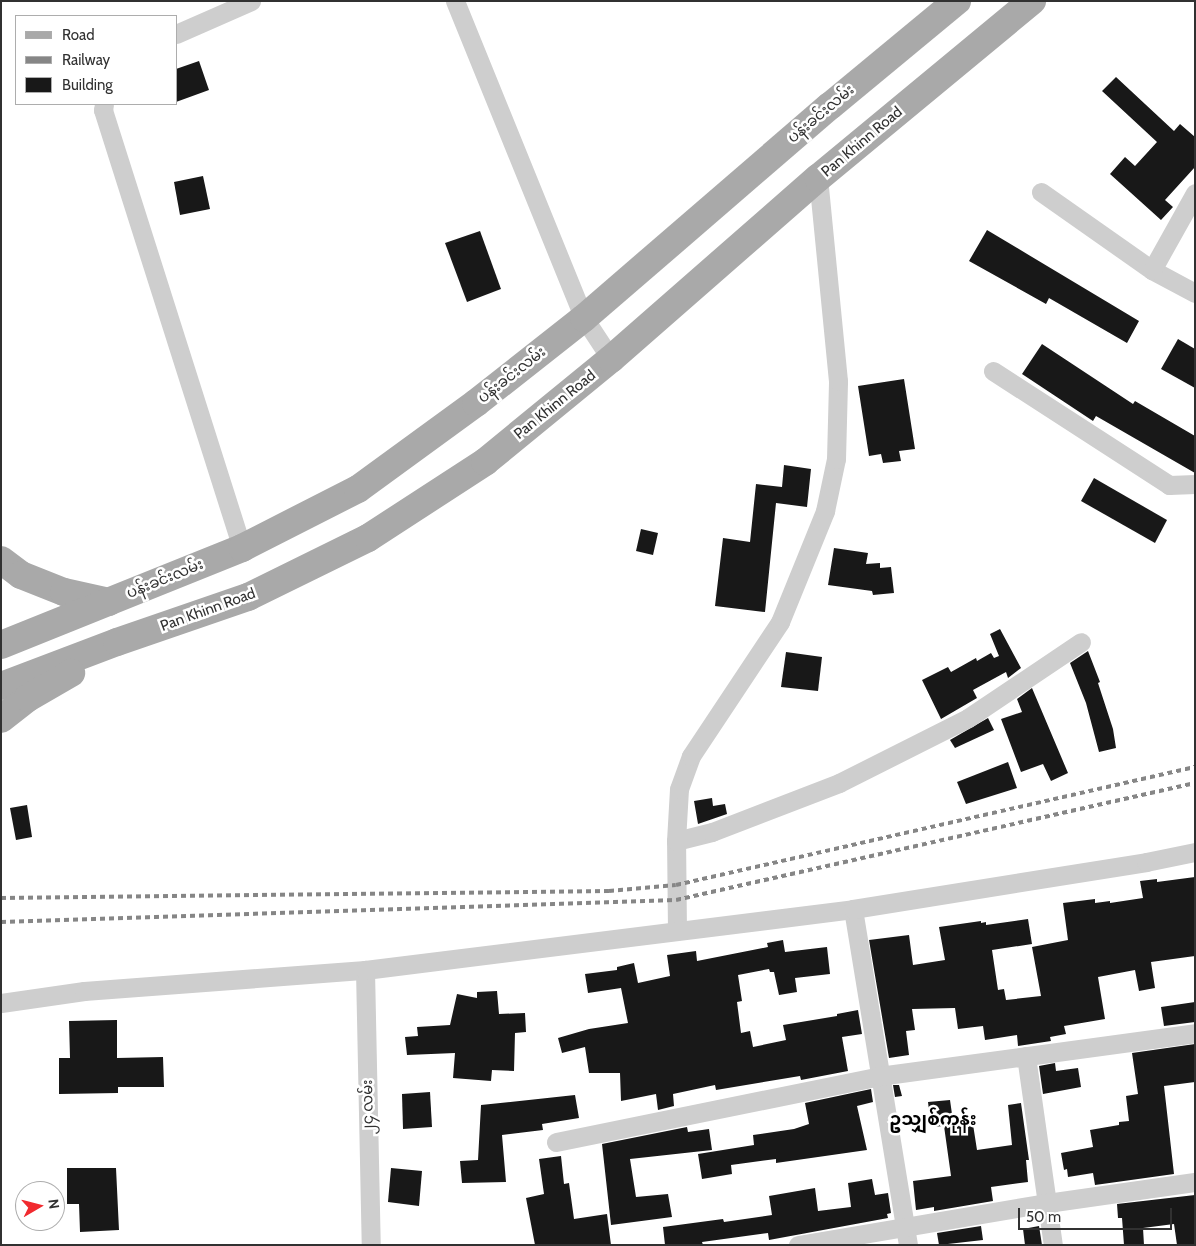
<!DOCTYPE html>
<meta charset="utf-8">
<style>
body{margin:0}
#map{position:relative;width:1196px;height:1246px;overflow:hidden;background:#fff;font-family:Cabin,"Noto Sans Myanmar",sans-serif}
div>[style]{position:absolute}
.building>*{inset:0;background:#181818}
.minor>*{height:19px;margin:-9.5px;padding:0 9.5px;transform-origin:9.5px;border-radius:9.5px;background:#cecece}
.primary>*{height:28px;margin:-14px;padding:0 14px;transform-origin:14px;border-radius:14px;background:#a9a9a9}
.rail>*{height:4px;margin-top:-2px;transform-origin:0;background:repeating-linear-gradient(90deg,#868686 0 5px,transparent 0 9px)}
span{translate:-50% -50%;white-space:nowrap;text-align:center;line-height:1.15;-webkit-text-stroke:5px #fff;paint-order:stroke}
.street-label{font-size:15px;color:#313131}
.quarter-label{font-size:18px;color:#000;font-weight:700}
.frame{position:absolute;inset:0;border:2px solid #313131;pointer-events:none}
.legend{position:absolute;left:15px;top:15px;width:162px;height:90px;box-sizing:border-box;background:#fff;border:1px solid #adadad;margin:0;padding:6px 9px;list-style:none;font-size:15px;color:#313131}
.legend li{display:flex;align-items:center;gap:10px;height:25px}
.legend b{width:25px;border:1px solid #adadad}
.north{position:absolute;left:15px;top:1181px;width:50px;height:50px;box-sizing:border-box;background:#fff;border:1px solid #adadad;border-radius:50%;rotate:82deg;font-size:14px;font-weight:700;line-height:20px;text-align:center;color:#313131}
.north::after{content:'';display:block;margin:auto;width:18px;height:22px;background:#f12a2f;clip-path:polygon(50% 0,100% 100%,50% 72%,0 100%)}
.scale{position:absolute;left:1018px;top:1208px;width:154px;height:22px;box-sizing:border-box;border:2px solid #313131;border-top:0;padding-left:6px;font-size:15px;line-height:18px;white-space:nowrap;color:#313131;-webkit-text-stroke:4px #fff;paint-order:stroke}
</style>
<div id="map">
<div class="building">
<i style="clip-path:polygon(199px 61px,209px 90px,176px 102px,176px 69px)"></i>
<i style="clip-path:polygon(1116px 77px,1174px 131px,1180px 124px,1195px 137px,1195px 167px,1165px 200px,1173px 207px,1161px 220px,1110px 174px,1125px 157px,1135px 166px,1157px 142px,1102px 91px)"></i>
<i style="clip-path:polygon(203px 176px,210px 209px,180px 215px,174px 182px)"></i>
<i style="clip-path:polygon(987px 230px,1139px 321px,1127px 343px,1049px 298px,1046px 304px,969px 261px)"></i>
<i style="clip-path:polygon(480px 231px,501px 289px,467px 302px,445px 243px)"></i>
<i style="clip-path:polygon(1178px 339px,1195px 349px,1195px 388px,1161px 369px)"></i>
<i style="clip-path:polygon(1042px 344px,1133px 404px,1135px 401px,1195px 436px,1195px 473px,1096px 416px,1093px 421px,1022px 374px)"></i>
<i style="clip-path:polygon(904px 379px,915px 449px,899px 451px,901px 461px,883px 463px,881px 454px,869px 456px,858px 386px)"></i>
<i style="clip-path:polygon(784px 465px,811px 469px,807px 507px,776px 503px,765px 612px,715px 606px,723px 538px,750px 542px,756px 484px,782px 487px)"></i>
<i style="clip-path:polygon(1094px 478px,1167px 520px,1155px 543px,1081px 501px)"></i>
<i style="clip-path:polygon(641px 529px,658px 533px,653px 555px,636px 551px)"></i>
<i style="clip-path:polygon(834px 548px,868px 553px,866px 564px,880px 563px,880px 568px,891px 567px,894px 593px,873px 595px,872px 591px,828px 585px)"></i>
<i style="clip-path:polygon(1000px 629px,1021px 668px,1008px 678px,1006px 672px,973px 690px,977px 698px,941px 719px,922px 680px,948px 667px,951px 672px,976px 658px,977px 661px,991px 653px,994px 658px,999px 656px,990px 634px)"></i>
<i style="clip-path:polygon(1088px 651px,1100px 682px,1098px 683px,1113px 729px,1116px 748px,1099px 752px,1086px 703px,1070px 663px)"></i>
<i style="clip-path:polygon(786px 652px,822px 657px,818px 691px,781px 687px)"></i>
<i style="clip-path:polygon(1032px 688px,1068px 773px,1051px 781px,1043px 764px,1021px 772px,1001px 719px,1022px 712px,1017px 699px)"></i>
<i style="clip-path:polygon(988px 718px,994px 730px,955px 748px,950px 740px)"></i>
<i style="clip-path:polygon(1008px 762px,1017px 788px,966px 804px,957px 782px)"></i>
<i style="clip-path:polygon(712px 798px,713px 806px,725px 804px,727px 814px,698px 824px,694px 801px)"></i>
<i style="clip-path:polygon(27px 805px,32px 837px,16px 840px,10px 808px)"></i>
<i style="clip-path:polygon(1195px 877px,1195px 956px,1151px 962px,1155px 988px,1139px 991px,1135px 970px,1098px 977px,1105px 1019px,1064px 1026px,1066px 1034px,1050px 1037px,1051px 1041px,1018px 1046px,1017px 1035px,985px 1040px,983px 1026px,958px 1029px,955px 1008px,912px 1009px,915px 1030px,906px 1031px,909px 1055px,889px 1058px,869px 940px,909px 935px,913px 965px,945px 960px,939px 927px,981px 921px,981px 923px,986px 922px,986px 925px,1028px 919px,1032px 944px,992px 950px,998px 990px,1004px 989px,1006px 1000px,1041px 996px,1032px 947px,1068px 940px,1063px 903px,1095px 899px,1095px 903px,1110px 901px,1110px 903px,1143px 898px,1140px 881px,1157px 879px,1157px 882px)"></i>
<i style="clip-path:polygon(783px 940px,785px 952px,827px 947px,830px 974px,795px 978px,797px 992px,779px 995px,774px 972px,770px 972px,769px 969px,738px 975px,742px 1001px,737px 1002px,741px 1033px,750px 1031px,753px 1047px,786px 1040px,783px 1025px,837px 1016px,837px 1014px,858px 1010px,862px 1034px,842px 1037px,848px 1071px,801px 1080px,800px 1076px,716px 1090px,715px 1085px,673px 1094px,674px 1106px,658px 1110px,656px 1094px,621px 1101px,620px 1073px,589px 1073px,585px 1047px,562px 1053px,558px 1038px,589px 1029px,628px 1023px,621px 988px,588px 993px,585px 974px,617px 970px,617px 967px,634px 963px,638px 983px,670px 976px,667px 955px,696px 951px,697px 961px,768px 947px,767px 943px)"></i>
<i style="clip-path:polygon(497px 991px,499px 1014px,525px 1013px,526px 1032px,515px 1033px,514px 1071px,492px 1070px,491px 1081px,453px 1078px,455px 1053px,407px 1055px,405px 1037px,418px 1036px,417px 1027px,450px 1025px,457px 994px,477px 998px,477px 992px)"></i>
<i style="clip-path:polygon(1195px 1002px,1195px 1022px,1164px 1026px,1161px 1007px)"></i>
<i style="clip-path:polygon(117px 1020px,117px 1058px,163px 1057px,164px 1087px,118px 1087px,118px 1093px,59px 1094px,59px 1058px,70px 1058px,69px 1021px)"></i>
<i style="clip-path:polygon(1195px 1044px,1195px 1082px,1164px 1086px,1174px 1174px,1095px 1185px,1093px 1173px,1068px 1177px,1067px 1169px,1064px 1170px,1061px 1153px,1093px 1147px,1090px 1130px,1119px 1125px,1119px 1122px,1129px 1121px,1126px 1096px,1138px 1094px,1132px 1053px)"></i>
<i style="clip-path:polygon(1055px 1063px,1056px 1071px,1078px 1068px,1081px 1087px,1043px 1094px,1039px 1066px)"></i>
<i style="clip-path:polygon(893px 1085px,899px 1085px,902px 1096px,895px 1097px)"></i>
<i style="clip-path:polygon(871px 1089px,873px 1102px,857px 1106px,867px 1150px,776px 1163px,776px 1159px,731px 1165px,732px 1174px,702px 1179px,698px 1154px,754px 1145px,753px 1135px,794px 1129px,809px 1124px,805px 1103px)"></i>
<i style="clip-path:polygon(430px 1092px,432px 1127px,403px 1129px,402px 1094px)"></i>
<i style="clip-path:polygon(575px 1095px,579px 1118px,542px 1124px,543px 1130px,502px 1135px,506px 1182px,462px 1183px,460px 1161px,478px 1160px,481px 1105px)"></i>
<i style="clip-path:polygon(950px 1100px,953px 1121px,972px 1118px,977px 1150px,1012px 1145px,1008px 1105px,1021px 1103px,1029px 1160px,1026px 1160px,1028px 1182px,991px 1187px,993px 1201px,934px 1211px,934px 1207px,916px 1210px,913px 1181px,951px 1176px,944px 1126px,931px 1127px,928px 1102px)"></i>
<i style="clip-path:polygon(687px 1127px,688px 1132px,709px 1129px,712px 1150px,630px 1159px,636px 1197px,668px 1194px,672px 1217px,611px 1225px,602px 1144px)"></i>
<i style="clip-path:polygon(561px 1156px,564px 1184px,569px 1183px,574px 1219px,607px 1214px,611px 1245px,535px 1245px,526px 1198px,544px 1194px,539px 1159px)"></i>
<i style="clip-path:polygon(67px 1168px,116px 1168px,119px 1230px,80px 1232px,79px 1204px,67px 1204px)"></i>
<i style="clip-path:polygon(391px 1168px,422px 1171px,419px 1206px,388px 1202px)"></i>
<i style="clip-path:polygon(872px 1179px,875px 1195px,888px 1193px,891px 1213px,887px 1214px,888px 1218px,769px 1240px,768px 1233px,702px 1242px,703px 1245px,665px 1245px,663px 1227px,723px 1219px,724px 1222px,772px 1215px,769px 1196px,815px 1188px,818px 1211px,851px 1207px,848px 1183px)"></i>
<i style="clip-path:polygon(1195px 1195px,1195px 1245px,1177px 1245px,1174px 1224px,1143px 1228px,1144px 1245px,1124px 1245px,1122px 1218px,1118px 1218px,1117px 1204px)"></i>
<i style="clip-path:polygon(981px 1226px,983px 1240px,939px 1245px,937px 1233px)"></i>
<i style="clip-path:polygon(1039px 1226px,1042px 1245px,1025px 1245px,1023px 1229px)"></i>
</div>
<div class="minor">
<i style="left:455px;top:1px;width:342px;rotate:67.9deg"></i>
<i style="left:584px;top:318px;width:49px;rotate:56.6deg"></i>
<i style="left:176px;top:34px;width:82px;rotate:-23.7deg"></i>
<i style="left:104px;top:104px;width:6px;rotate:99deg"></i>
<i style="left:103px;top:110px;width:460px;rotate:72.4deg"></i>
<i style="left:1041px;top:192px;width:136px;rotate:35.1deg"></i>
<i style="left:1152px;top:270px;width:49px;rotate:28.1deg"></i>
<i style="left:1152px;top:270px;width:88px;rotate:-60.8deg"></i>
<i style="left:993px;top:371px;width:210px;rotate:32.9deg"></i>
<i style="left:1169px;top:485px;width:26px;rotate:-2deg"></i>
<i style="left:676px;top:841px;width:37px;rotate:-14deg"></i>
<i style="left:712px;top:832px;width:136px;rotate:-21.1deg"></i>
<i style="left:839px;top:783px;width:144px;rotate:-26.7deg"></i>
<i style="left:968px;top:718px;width:136px;rotate:-33.9deg"></i>
<i style="left:853px;top:909px;width:340px;rotate:80.7deg"></i>
<i style="left:677px;top:931px;width:90px;rotate:-90.6deg"></i>
<i style="left:676px;top:841px;width:52px;rotate:-86.7deg"></i>
<i style="left:679px;top:789px;width:35px;rotate:-70deg"></i>
<i style="left:691px;top:756px;width:161px;rotate:-56.4deg"></i>
<i style="left:780px;top:622px;width:120px;rotate:-67.9deg"></i>
<i style="left:825px;top:511px;width:53px;rotate:-78.1deg"></i>
<i style="left:836px;top:459px;width:78px;rotate:-88.5deg"></i>
<i style="left:838px;top:381px;width:204px;rotate:-95.6deg"></i>
<i style="left:365px;top:970px;width:275px;rotate:88.8deg"></i>
<i style="left:1px;top:1003px;width:84px;rotate:-8.2deg"></i>
<i style="left:84px;top:991px;width:282px;rotate:-4.3deg"></i>
<i style="left:365px;top:970px;width:492px;rotate:-7.1deg"></i>
<i style="left:853px;top:909px;width:297px;rotate:-9.1deg"></i>
<i style="left:1146px;top:862px;width:50px;rotate:-11.5deg"></i>
<i style="left:1026px;top:1056px;width:191px;rotate:81.9deg"></i>
<i style="left:556px;top:1142px;width:330px;rotate:-11.5deg"></i>
<i style="left:879px;top:1076px;width:319px;rotate:-7.7deg"></i>
<i style="left:798px;top:1245px;width:253px;rotate:-9.6deg"></i>
<i style="left:1047px;top:1203px;width:149px;rotate:-8.1deg"></i>
</div>
<div class="primary">
<i style="left:1px;top:560px;width:25px;rotate:37deg"></i>
<i style="left:21px;top:575px;width:46px;rotate:21.6deg"></i>
<i style="left:64px;top:592px;width:46px;rotate:12.5deg"></i>
<i style="left:1px;top:645px;width:260px;rotate:-21.9deg"></i>
<i style="left:242px;top:548px;width:130px;rotate:-27deg"></i>
<i style="left:358px;top:489px;width:146px;rotate:-36.1deg"></i>
<i style="left:476px;top:403px;width:137px;rotate:-38.2deg"></i>
<i style="left:584px;top:318px;width:325px;rotate:-40.8deg"></i>
<i style="left:830px;top:106px;width:165px;rotate:-39.6deg"></i>
<i style="left:1px;top:686px;width:124px;rotate:-20.8deg"></i>
<i style="left:117px;top:642px;width:139px;rotate:-19deg"></i>
<i style="left:248px;top:597px;width:134px;rotate:-26.2deg"></i>
<i style="left:368px;top:538px;width:140px;rotate:-33deg"></i>
<i style="left:485px;top:462px;width:163px;rotate:-39.3deg"></i>
<i style="left:611px;top:359px;width:275px;rotate:-41.2deg"></i>
<i style="left:818px;top:178px;width:278px;rotate:-39.6deg"></i>
<i style="left:1px;top:719px;width:34px;rotate:-38deg"></i>
<i style="left:28px;top:698px;width:50px;rotate:-30.2deg"></i>
</div>
<div class="rail">
<i style="left:1px;top:898px;width:608px;rotate:-0.66deg"></i>
<i style="left:609px;top:891px;width:67px;rotate:-5.1deg"></i>
<i style="left:676px;top:885px;width:532px;rotate:-12.81deg"></i>
<i style="left:1px;top:922px;width:675px;rotate:-1.87deg"></i>
<i style="left:676px;top:900px;width:532px;rotate:-12.7deg"></i>
</div>
<div class="street-label">
<span style="left:821px;top:114px;rotate:-40deg">ပန်းခင်းလမ်း</span>
<span style="left:862px;top:142px;rotate:-40deg">Pan Khinn Road</span>
<span style="left:512px;top:375px;rotate:-38deg">ပန်းခင်းလမ်း</span>
<span style="left:555px;top:405px;rotate:-39deg">Pan Khinn Road</span>
<span style="left:165px;top:579px;rotate:-22deg">ပန်းခင်းလမ်း</span>
<span style="left:208px;top:610px;rotate:-20deg">Pan Khinn Road</span>
<span style="left:368px;top:1107px;rotate:-91deg">၂၄ လမ်း</span>
</div>
<div class="quarter-label">
<span style="left:933px;top:1119px">ဥသျှစ်ကုန်း</span>
</div>
<div class="frame"></div>
<ul class="legend">
<li><b style="height:6px;background:#a9a9a9"></b>Road</li>
<li><b style="height:6px;background:#868686"></b>Railway</li>
<li><b style="height:14px;background:#181818"></b>Building</li>
</ul>
<div class="north">N</div>
<div class="scale">50 m</div>
</div>
